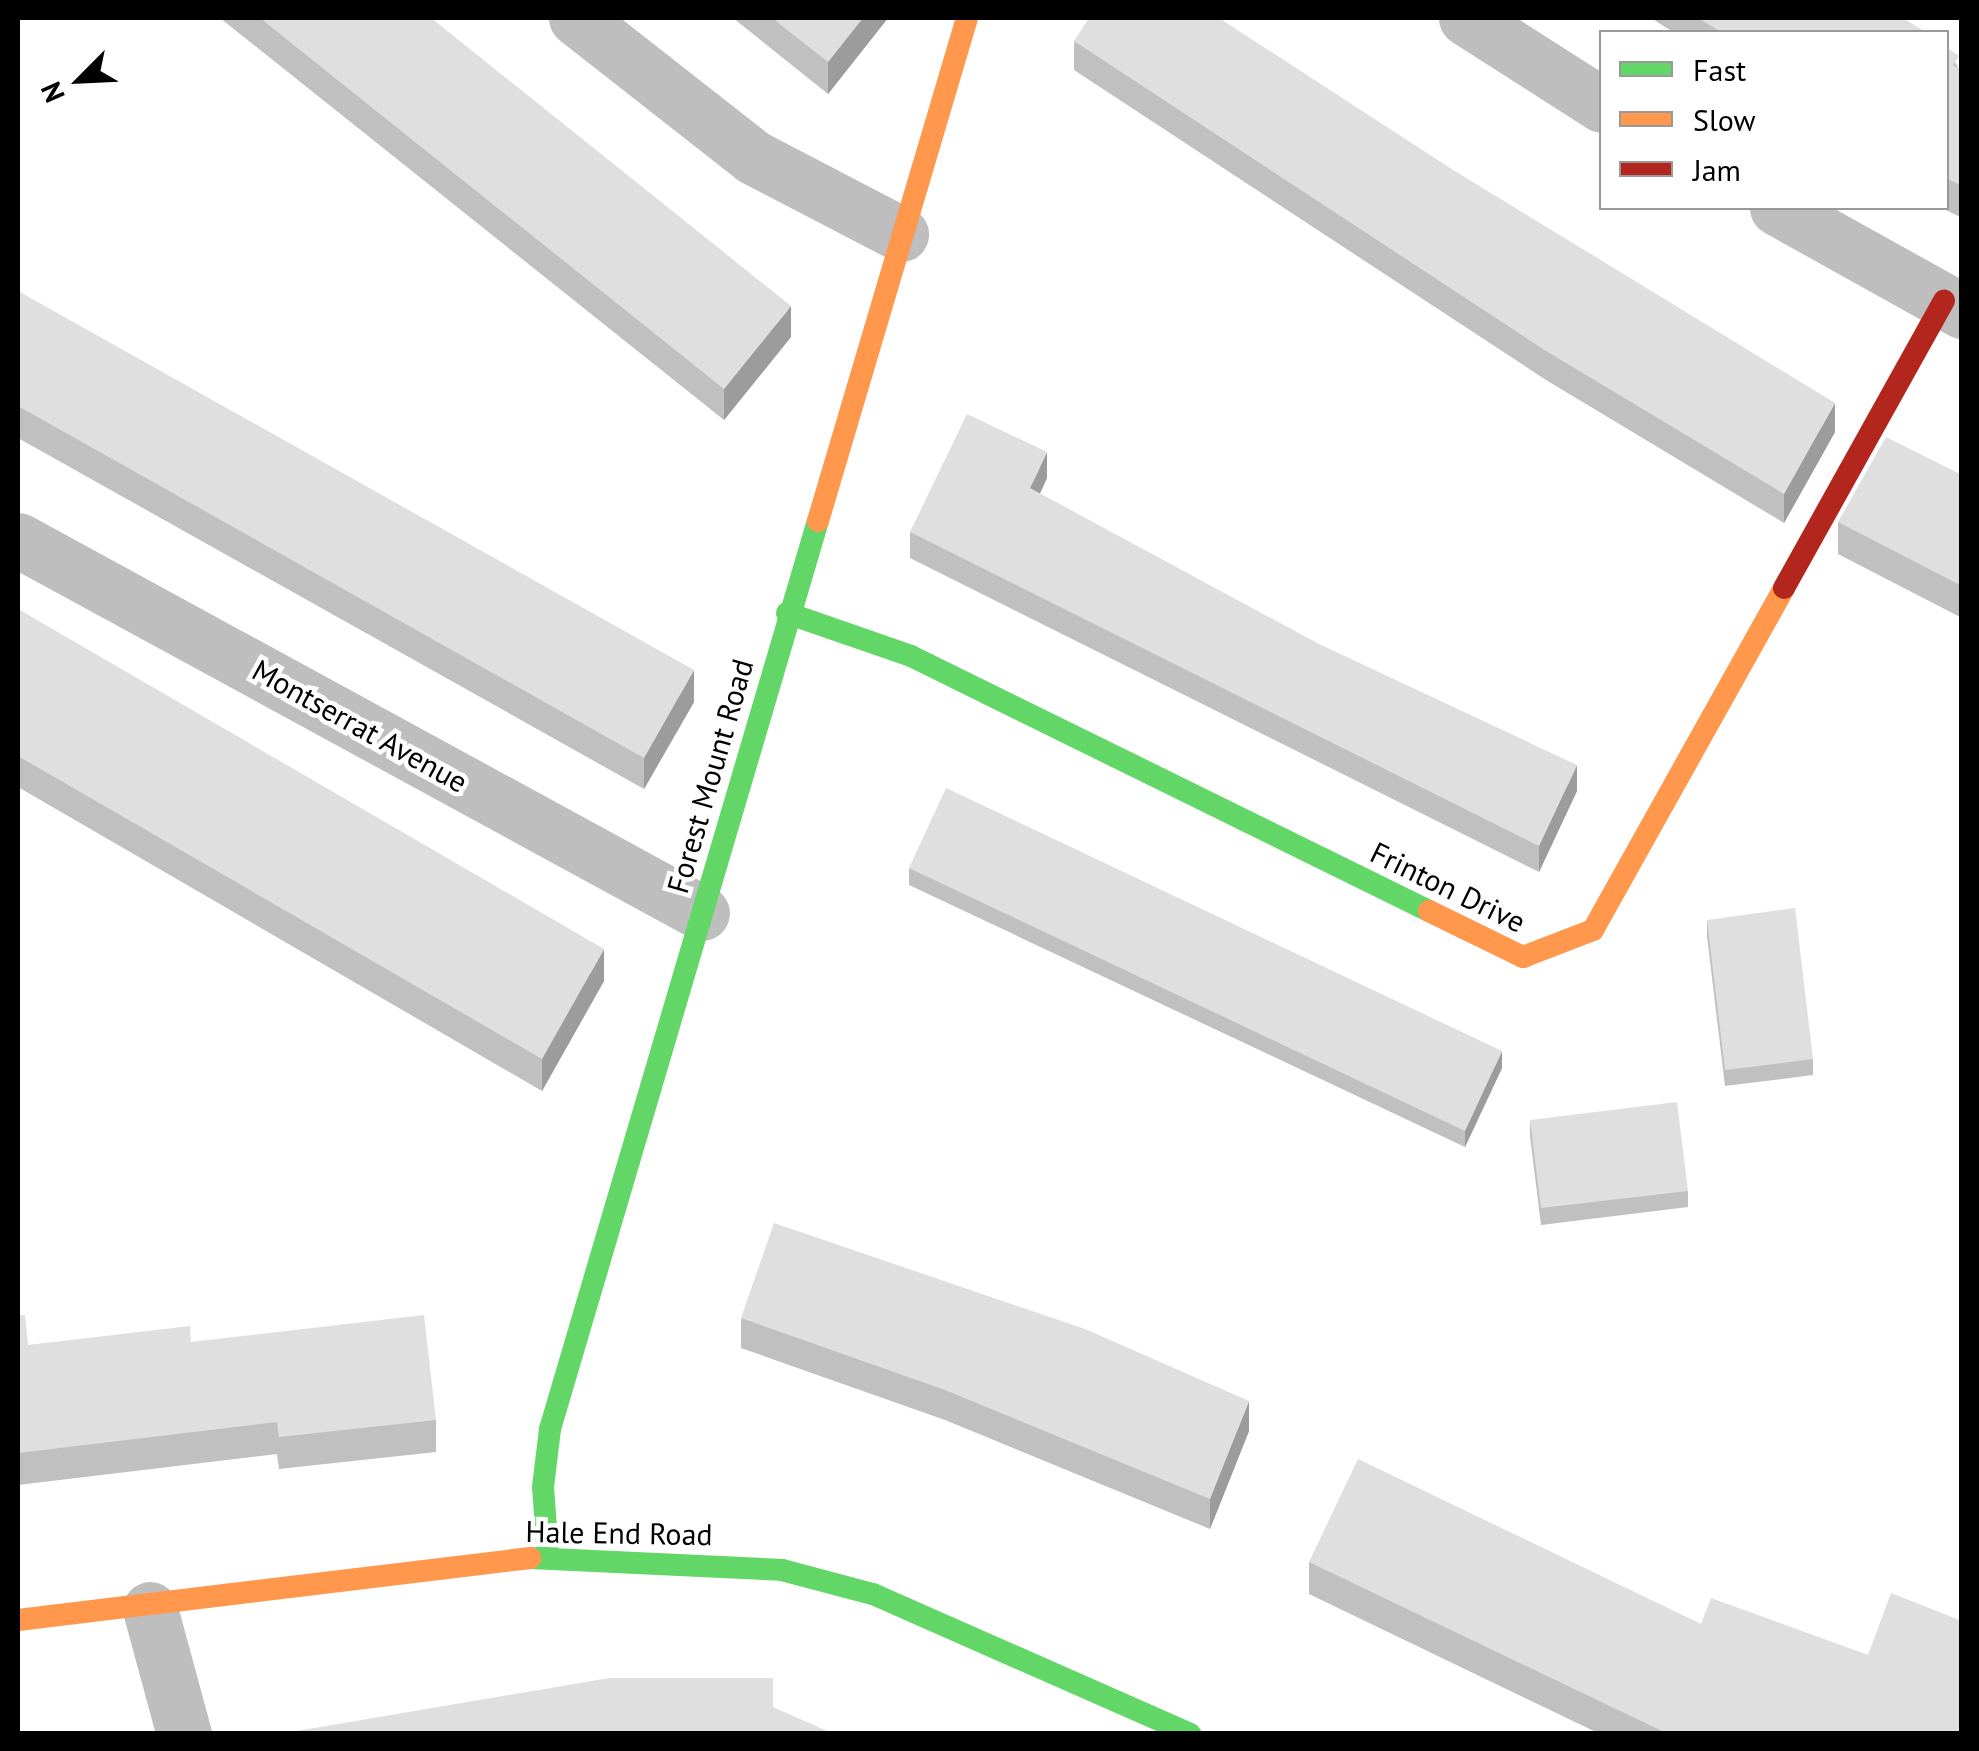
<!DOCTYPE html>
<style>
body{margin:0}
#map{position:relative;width:1979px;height:1751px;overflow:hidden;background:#fff;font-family:"PT Sans",sans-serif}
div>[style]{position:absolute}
.street>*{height:55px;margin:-27.5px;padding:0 27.5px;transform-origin:27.5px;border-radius:27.5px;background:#bebebe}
.fast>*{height:22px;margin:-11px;padding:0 11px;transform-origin:11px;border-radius:11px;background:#63d668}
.slow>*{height:22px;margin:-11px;padding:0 11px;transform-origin:11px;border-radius:11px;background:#ff974d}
.jam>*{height:22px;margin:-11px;padding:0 11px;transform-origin:11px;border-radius:11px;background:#b3261e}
.wall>*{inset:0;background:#c0c0c0}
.shaded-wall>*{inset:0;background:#9c9c9c}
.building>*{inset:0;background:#dfdfdf}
span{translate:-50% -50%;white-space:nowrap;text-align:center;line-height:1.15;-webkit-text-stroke:9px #fff;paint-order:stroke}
.street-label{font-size:30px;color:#000}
.frame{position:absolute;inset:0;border:20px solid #000;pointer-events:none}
.legend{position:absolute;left:1599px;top:30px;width:350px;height:180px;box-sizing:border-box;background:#fff;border:2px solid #999;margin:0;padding:12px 18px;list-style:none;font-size:30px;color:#000}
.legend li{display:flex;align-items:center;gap:20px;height:50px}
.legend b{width:50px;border:2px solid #999}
.north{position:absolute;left:30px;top:30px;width:100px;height:100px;-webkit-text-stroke:8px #fff;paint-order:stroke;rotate:246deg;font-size:28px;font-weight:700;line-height:40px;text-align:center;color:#000}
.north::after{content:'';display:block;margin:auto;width:35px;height:45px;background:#000;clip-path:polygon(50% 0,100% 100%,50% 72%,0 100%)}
</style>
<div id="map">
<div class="street">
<i style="left:576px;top:18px;width:225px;rotate:38.1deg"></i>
<i style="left:753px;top:157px;width:167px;rotate:27.5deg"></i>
<i style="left:1466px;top:18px;width:161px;rotate:32.6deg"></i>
<i style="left:1777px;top:208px;width:212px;rotate:29.1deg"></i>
<i style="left:18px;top:540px;width:779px;rotate:28.6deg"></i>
<i style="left:150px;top:1609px;width:130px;rotate:74.8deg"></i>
</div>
<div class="fast">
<i style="left:787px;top:613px;width:131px;rotate:19.1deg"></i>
<i style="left:911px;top:656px;width:577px;rotate:26.21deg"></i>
<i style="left:548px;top:1556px;width:69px;rotate:-94.1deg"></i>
<i style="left:543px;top:1487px;width:58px;rotate:-83.1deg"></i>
<i style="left:550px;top:1429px;width:947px;rotate:-73.56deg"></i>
<i style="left:530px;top:1558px;width:252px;rotate:2.7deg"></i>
<i style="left:782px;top:1570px;width:94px;rotate:14.8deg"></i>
<i style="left:873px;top:1594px;width:347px;rotate:23.8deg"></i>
</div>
<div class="slow">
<i style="left:818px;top:521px;width:525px;rotate:-73.5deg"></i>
<i style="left:1429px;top:911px;width:105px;rotate:26.1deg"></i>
<i style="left:1523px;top:957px;width:75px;rotate:-21.1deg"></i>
<i style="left:1593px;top:930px;width:392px;rotate:-60.8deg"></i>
<i style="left:18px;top:1620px;width:516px;rotate:-6.9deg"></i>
</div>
<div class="jam">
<i style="left:1784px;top:588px;width:329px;rotate:-60.9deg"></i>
</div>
<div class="wall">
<i style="clip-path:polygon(220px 18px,431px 18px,791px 337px,724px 420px)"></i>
<i style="clip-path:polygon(733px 18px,888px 18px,828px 94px)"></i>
<i style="clip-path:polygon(1651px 18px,1902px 18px,1925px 32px,1673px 32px)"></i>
<i style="clip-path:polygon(1074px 41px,1835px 432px,1784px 523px,1546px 380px,1074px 70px)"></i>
<i style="clip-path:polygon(1946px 47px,1959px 69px,1962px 70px,1962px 218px,1942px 208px,1946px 208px)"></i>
<i style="clip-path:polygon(18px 291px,694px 702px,644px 789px,18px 438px)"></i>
<i style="clip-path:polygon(1962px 475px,1962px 618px,1838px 554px,1838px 522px)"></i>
<i style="clip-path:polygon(1047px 478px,1040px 494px,1577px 791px,1539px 872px,910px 558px,910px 532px)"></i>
<i style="clip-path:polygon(18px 609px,604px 981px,542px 1091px,18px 787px)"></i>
<i style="clip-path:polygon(909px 868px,1502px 1068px,1465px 1147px,909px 885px)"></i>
<i style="clip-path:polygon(1707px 920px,1813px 1059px,1813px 1075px,1725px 1086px,1707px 936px)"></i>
<i style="clip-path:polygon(1530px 1120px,1688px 1191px,1688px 1207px,1541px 1225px,1530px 1136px)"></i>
<i style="clip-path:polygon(18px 1315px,28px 1345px,191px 1342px,436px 1420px,436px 1452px,279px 1469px,277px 1454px,18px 1485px)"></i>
<i style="clip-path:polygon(741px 1318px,1249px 1431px,1210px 1529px,945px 1420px,741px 1348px)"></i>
<i style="clip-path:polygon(1309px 1562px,1701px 1624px,1868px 1655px,1962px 1734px,1600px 1734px,1309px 1594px)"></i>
</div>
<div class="shaded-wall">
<i style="clip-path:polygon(863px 18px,888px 18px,828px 94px,828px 62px)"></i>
<i style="clip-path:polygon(791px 306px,791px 337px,724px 420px,724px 389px)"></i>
<i style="clip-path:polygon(1835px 403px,1835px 432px,1784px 523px,1784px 494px)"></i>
<i style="clip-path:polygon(1047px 452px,1047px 478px,1030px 514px,1030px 488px)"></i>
<i style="clip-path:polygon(694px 670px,694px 702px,644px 789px,644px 758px)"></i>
<i style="clip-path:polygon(1577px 765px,1577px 791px,1539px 872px,1539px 846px)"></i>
<i style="clip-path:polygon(604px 949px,604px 981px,542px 1091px,542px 1059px)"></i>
<i style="clip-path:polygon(1502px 1051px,1502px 1068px,1465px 1147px,1465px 1131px)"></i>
<i style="clip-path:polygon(1249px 1401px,1249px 1431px,1210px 1529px,1210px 1499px)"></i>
</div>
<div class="building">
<i style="clip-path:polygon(260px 18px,431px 18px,791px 306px,724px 389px)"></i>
<i style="clip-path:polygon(772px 18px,863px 18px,828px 62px)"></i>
<i style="clip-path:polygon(1089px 18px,1219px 18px,1450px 168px,1835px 403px,1784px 494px,1546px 351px,1074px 41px)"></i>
<i style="clip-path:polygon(1698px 18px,1902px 18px,1925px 32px,1721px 32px)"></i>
<i style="clip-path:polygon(1946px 47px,1959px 56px,1953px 65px,1962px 70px,1962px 186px,1946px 178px)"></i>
<i style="clip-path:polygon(18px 291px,694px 670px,644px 758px,18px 406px)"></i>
<i style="clip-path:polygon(967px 414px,1047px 452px,1030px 488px,1319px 644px,1577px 765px,1539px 846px,910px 532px)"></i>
<i style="clip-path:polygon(1886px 437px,1962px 475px,1962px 586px,1838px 522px)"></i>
<i style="clip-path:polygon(18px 609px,604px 949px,542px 1059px,18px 756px)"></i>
<i style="clip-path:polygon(946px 788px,1502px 1051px,1465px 1131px,909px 868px)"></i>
<i style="clip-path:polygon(1795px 908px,1813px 1059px,1725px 1070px,1707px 920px)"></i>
<i style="clip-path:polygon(1677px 1102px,1688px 1191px,1541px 1208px,1530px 1120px)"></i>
<i style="clip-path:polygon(774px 1223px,1085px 1329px,1249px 1401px,1210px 1499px,945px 1390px,741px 1318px)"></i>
<i style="clip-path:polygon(18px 1315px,25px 1315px,28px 1345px,190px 1326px,191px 1342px,424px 1315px,436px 1420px,279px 1437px,277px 1422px,18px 1453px)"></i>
<i style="clip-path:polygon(1358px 1459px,1701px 1624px,1711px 1598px,1868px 1655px,1891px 1593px,1962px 1621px,1962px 1734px,1661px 1734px,1662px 1731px,1309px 1562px)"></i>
<i style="clip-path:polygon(609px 1678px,773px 1678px,773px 1707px,834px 1734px,279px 1734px)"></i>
</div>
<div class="street-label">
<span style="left:360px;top:726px;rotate:29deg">Montserrat Avenue</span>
<span style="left:710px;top:776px;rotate:-74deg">Forest Mount Road</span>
<span style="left:1448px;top:887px;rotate:26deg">Frinton Drive</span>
<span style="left:619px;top:1533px;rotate:1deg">Hale End Road</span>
</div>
<div class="frame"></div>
<ul class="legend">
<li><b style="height:12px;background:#63d668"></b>Fast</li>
<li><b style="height:12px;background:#ff974d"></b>Slow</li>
<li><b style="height:12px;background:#b3261e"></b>Jam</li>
</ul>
<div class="north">N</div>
</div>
